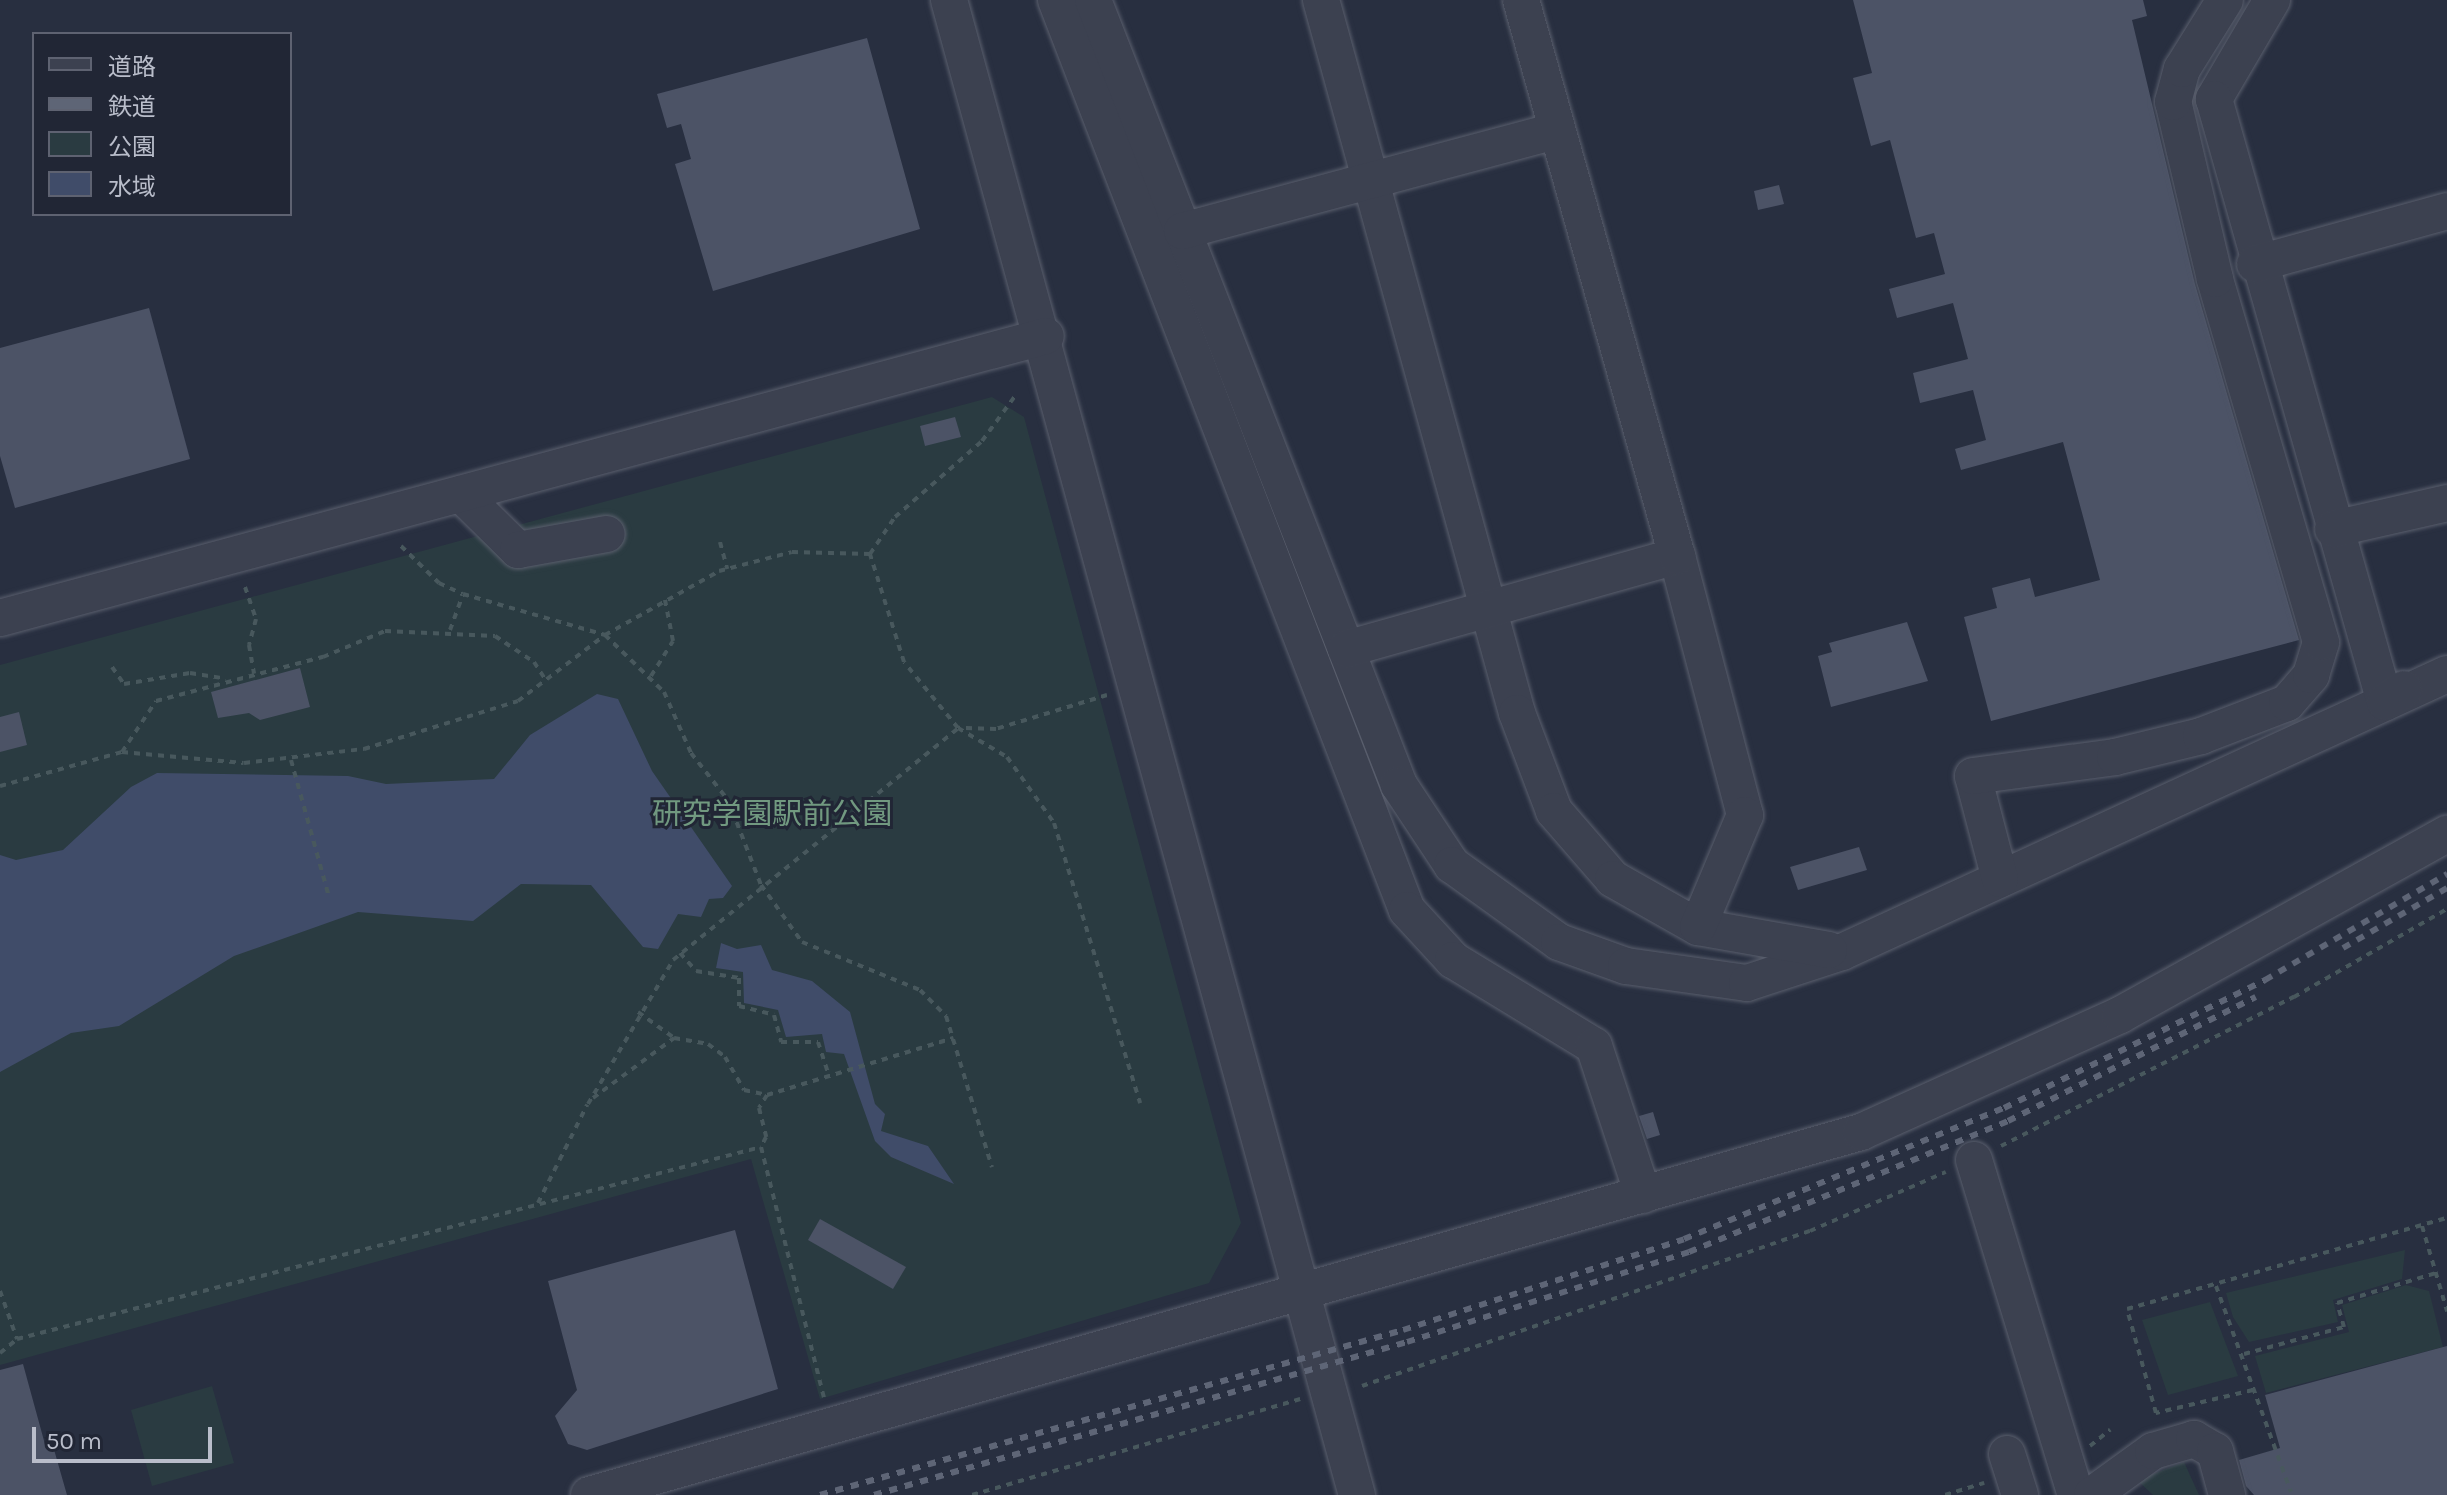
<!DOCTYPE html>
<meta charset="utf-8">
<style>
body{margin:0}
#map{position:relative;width:2447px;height:1495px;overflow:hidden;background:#282f40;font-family:Karla,"Noto Sans JP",sans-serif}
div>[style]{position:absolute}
.green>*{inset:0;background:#2a3b41}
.water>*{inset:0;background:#404c69}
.building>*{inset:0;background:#4c5366}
.path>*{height:4px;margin-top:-2px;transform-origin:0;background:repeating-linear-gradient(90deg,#48585d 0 6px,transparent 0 12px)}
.roads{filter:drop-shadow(0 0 2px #5a5f6d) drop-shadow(0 0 2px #5a5f6d)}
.minor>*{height:36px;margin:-18px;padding:0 18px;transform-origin:18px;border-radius:18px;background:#3c4150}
.rail>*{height:6px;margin-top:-3px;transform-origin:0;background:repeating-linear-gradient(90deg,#5e6576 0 8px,transparent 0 16px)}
span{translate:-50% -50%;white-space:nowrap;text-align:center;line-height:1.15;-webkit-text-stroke:6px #212635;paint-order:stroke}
.park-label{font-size:30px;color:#719980}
.legend{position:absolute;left:32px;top:32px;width:260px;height:184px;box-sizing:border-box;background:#212635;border:2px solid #5e6271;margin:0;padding:10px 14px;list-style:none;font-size:24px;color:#b9bdca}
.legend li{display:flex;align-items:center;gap:16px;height:40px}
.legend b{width:40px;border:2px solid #5e6271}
.scale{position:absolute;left:32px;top:1427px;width:180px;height:36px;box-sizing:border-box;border:4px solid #b9bdca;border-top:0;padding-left:10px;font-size:24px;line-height:28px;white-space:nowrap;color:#b9bdca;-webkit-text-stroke:6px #212635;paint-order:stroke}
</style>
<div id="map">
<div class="green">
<i style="clip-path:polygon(992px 397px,1024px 417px,1241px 1223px,1209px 1283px,820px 1399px,751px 1159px,0 1365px,0 665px)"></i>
<i style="clip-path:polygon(2405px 1250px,2402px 1279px,2333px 1300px,2338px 1322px,2249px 1342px,2233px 1317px,2226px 1293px)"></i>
<i style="clip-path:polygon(2406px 1285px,2429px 1291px,2443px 1347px,2266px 1393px,2255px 1356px,2349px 1332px,2342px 1305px)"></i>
<i style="clip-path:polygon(2210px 1302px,2238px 1376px,2168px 1395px,2142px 1320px)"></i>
<i style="clip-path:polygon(212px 1386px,234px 1463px,152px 1486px,131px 1410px)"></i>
<i style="clip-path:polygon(2184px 1462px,2199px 1495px,2153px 1495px,2137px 1480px)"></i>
</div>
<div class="water">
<i style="clip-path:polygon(597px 694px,618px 699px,652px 771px,732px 886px,723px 898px,709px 899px,701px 917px,678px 914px,658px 949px,643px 947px,591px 885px,521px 884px,473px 921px,358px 912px,234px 956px,119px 1026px,71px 1033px,0 1072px,0 855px,16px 860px,63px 850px,131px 787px,157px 773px,348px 776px,386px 784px,494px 779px,530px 735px)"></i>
<i style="clip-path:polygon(721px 943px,737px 949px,761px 945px,772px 970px,812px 981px,850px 1012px,875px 1104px,885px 1114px,881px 1131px,928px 1146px,954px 1184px,891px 1157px,875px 1141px,844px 1054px,826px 1052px,822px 1034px,786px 1037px,778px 1010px,744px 1003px,743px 972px,716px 968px)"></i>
</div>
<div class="building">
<i style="clip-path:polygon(1853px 0,2143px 0,2147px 16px,2132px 20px,2195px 284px,2299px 640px,1991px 721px,1964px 617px,1997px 608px,1992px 588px,2030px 578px,2035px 597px,2100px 580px,2063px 442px,1961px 470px,1955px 449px,1986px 440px,1973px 390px,1920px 403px,1913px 373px,1968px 359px,1953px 303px,1897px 318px,1889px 289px,1945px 274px,1934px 233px,1916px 238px,1890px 140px,1871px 146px,1853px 78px,1872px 73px)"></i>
<i style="clip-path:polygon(867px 38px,920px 229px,713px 291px,675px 164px,691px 159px,681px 124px,667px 128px,657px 94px)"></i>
<i style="clip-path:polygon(1779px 185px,1784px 204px,1758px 210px,1754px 191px)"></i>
<i style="clip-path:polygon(149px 308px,190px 459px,15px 508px,0 456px,0 348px)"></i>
<i style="clip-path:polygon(955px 417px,961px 437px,925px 446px,920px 426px)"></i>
<i style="clip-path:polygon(1907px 622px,1928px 681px,1831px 707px,1818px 656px,1832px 652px,1829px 643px)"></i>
<i style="clip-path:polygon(300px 668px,310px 707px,260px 720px,249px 713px,218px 718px,211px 692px)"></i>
<i style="clip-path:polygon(19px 712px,27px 745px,0 752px,0 717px)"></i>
<i style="clip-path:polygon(1859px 847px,1867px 870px,1798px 890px,1790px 867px)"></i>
<i style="clip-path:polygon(1653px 1112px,1660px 1135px,1647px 1139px,1639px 1116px)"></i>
<i style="clip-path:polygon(820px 1219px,906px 1267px,893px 1289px,808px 1240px)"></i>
<i style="clip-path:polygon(735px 1230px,778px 1389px,587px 1450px,568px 1444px,555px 1416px,577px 1390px,548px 1281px)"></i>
<i style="clip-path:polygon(2447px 1346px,2447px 1495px,2254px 1495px,2246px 1486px,2239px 1460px,2280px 1448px,2265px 1395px)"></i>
<i style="clip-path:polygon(23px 1364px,46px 1448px,53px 1446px,67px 1495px,0 1495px,0 1370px)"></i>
</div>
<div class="path">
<i style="left:720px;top:542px;width:28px;rotate:75deg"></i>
<i style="left:401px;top:546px;width:53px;rotate:44.2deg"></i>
<i style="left:439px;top:583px;width:26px;rotate:25deg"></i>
<i style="left:463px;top:594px;width:148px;rotate:16.1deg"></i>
<i style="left:605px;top:635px;width:131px;rotate:-29.3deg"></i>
<i style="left:719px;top:571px;width:75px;rotate:-14.6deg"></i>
<i style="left:792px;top:552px;width:78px;rotate:1.5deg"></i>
<i style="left:245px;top:587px;width:34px;rotate:71deg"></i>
<i style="left:256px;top:619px;width:27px;rotate:105deg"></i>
<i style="left:249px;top:645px;width:29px;rotate:80deg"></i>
<i style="left:450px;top:630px;width:37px;rotate:-70deg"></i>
<i style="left:112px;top:667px;width:21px;rotate:55deg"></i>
<i style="left:124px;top:684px;width:67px;rotate:-9.5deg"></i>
<i style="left:190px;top:673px;width:36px;rotate:9deg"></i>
<i style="left:651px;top:676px;width:41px;rotate:-57.8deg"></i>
<i style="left:673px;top:641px;width:42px;rotate:-101deg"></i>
<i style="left:1107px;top:695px;width:116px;rotate:163deg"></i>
<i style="left:996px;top:729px;width:38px;rotate:-178deg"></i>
<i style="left:958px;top:728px;width:57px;rotate:30.6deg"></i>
<i style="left:1007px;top:757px;width:81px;rotate:54.5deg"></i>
<i style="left:1054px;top:823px;width:293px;rotate:72.9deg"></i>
<i style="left:122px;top:752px;width:61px;rotate:-56.3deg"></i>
<i style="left:156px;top:701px;width:173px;rotate:-14.8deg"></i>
<i style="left:323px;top:657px;width:67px;rotate:-22.8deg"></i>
<i style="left:385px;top:631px;width:110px;rotate:2.6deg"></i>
<i style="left:495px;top:636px;width:47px;rotate:33.7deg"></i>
<i style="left:534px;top:662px;width:20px;rotate:57deg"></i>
<i style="left:291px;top:760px;width:142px;rotate:74.5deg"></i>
<i style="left:0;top:786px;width:127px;rotate:-15.6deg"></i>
<i style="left:122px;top:752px;width:122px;rotate:5.2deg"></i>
<i style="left:244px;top:763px;width:121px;rotate:-6.7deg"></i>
<i style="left:364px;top:749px;width:161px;rotate:-17.3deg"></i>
<i style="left:518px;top:701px;width:109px;rotate:-37.2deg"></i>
<i style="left:605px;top:635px;width:82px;rotate:44deg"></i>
<i style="left:664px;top:692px;width:67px;rotate:66.1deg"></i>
<i style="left:691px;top:753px;width:60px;rotate:51.8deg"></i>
<i style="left:728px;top:800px;width:91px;rotate:68.8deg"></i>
<i style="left:761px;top:885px;width:70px;rotate:54.3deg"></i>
<i style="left:802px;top:942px;width:127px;rotate:22.1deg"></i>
<i style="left:920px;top:990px;width:37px;rotate:45deg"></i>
<i style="left:946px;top:1016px;width:158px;rotate:73.1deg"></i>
<i style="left:680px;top:953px;width:24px;rotate:48deg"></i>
<i style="left:696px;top:971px;width:44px;rotate:9.2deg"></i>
<i style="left:739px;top:978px;width:28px;rotate:90deg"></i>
<i style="left:739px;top:1006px;width:36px;rotate:14deg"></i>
<i style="left:774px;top:1015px;width:28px;rotate:75deg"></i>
<i style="left:781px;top:1042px;width:37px"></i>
<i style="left:818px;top:1042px;width:36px;rotate:72deg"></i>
<i style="left:638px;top:1012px;width:44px;rotate:35.8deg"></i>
<i style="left:674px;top:1038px;width:35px;rotate:10deg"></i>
<i style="left:708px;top:1044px;width:21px;rotate:37deg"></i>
<i style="left:725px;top:1057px;width:38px;rotate:60deg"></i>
<i style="left:744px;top:1090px;width:24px;rotate:12deg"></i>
<i style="left:767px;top:1095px;width:15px;rotate:122deg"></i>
<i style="left:759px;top:1108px;width:30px;rotate:76deg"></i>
<i style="left:766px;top:1137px;width:11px;rotate:117deg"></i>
<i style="left:767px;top:1095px;width:195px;rotate:-17deg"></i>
<i style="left:593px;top:1098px;width:101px;rotate:-36.5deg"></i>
<i style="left:588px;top:1104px;width:167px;rotate:-59.4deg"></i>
<i style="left:673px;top:960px;width:367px;rotate:-39.1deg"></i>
<i style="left:958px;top:728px;width:85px;rotate:-129.3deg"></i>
<i style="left:904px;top:662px;width:113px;rotate:-107.5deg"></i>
<i style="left:870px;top:554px;width:45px;rotate:-56deg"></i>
<i style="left:895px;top:517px;width:116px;rotate:-41.1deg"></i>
<i style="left:982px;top:441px;width:56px;rotate:-53.7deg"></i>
<i style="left:2001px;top:1146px;width:329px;rotate:-27deg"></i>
<i style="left:2294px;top:997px;width:177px;rotate:-29.9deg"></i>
<i style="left:538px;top:1203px;width:110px;rotate:-63.4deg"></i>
<i style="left:2422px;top:1226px;width:89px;rotate:73.6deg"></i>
<i style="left:2216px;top:1286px;width:219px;rotate:70deg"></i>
<i style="left:0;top:1291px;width:51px;rotate:70.5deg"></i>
<i style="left:0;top:1353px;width:22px;rotate:-39deg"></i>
<i style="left:17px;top:1339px;width:768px;rotate:-14.47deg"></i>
<i style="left:761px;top:1147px;width:258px;rotate:75.9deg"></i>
<i style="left:2244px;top:1354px;width:104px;rotate:-15.1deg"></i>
<i style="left:2344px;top:1327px;width:25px;rotate:-106deg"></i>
<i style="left:2337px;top:1303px;width:103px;rotate:-16.9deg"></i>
<i style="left:1362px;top:1386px;width:474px;rotate:-19.1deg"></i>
<i style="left:1810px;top:1231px;width:148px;rotate:-23.5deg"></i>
<i style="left:2253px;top:1390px;width:100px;rotate:166.7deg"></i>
<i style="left:2156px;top:1413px;width:108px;rotate:-105.6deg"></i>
<i style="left:2127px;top:1309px;width:333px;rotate:-15.9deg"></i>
<i style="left:2090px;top:1446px;width:26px;rotate:-39deg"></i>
<i style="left:972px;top:1495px;width:342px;rotate:-16.3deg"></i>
<i style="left:1945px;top:1495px;width:41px;rotate:-17.1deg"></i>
</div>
<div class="roads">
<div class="minor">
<i style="left:949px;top:0;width:1550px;rotate:74.74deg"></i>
<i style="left:1056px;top:0;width:975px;rotate:68.91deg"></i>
<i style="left:1407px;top:910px;width:68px;rotate:47.4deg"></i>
<i style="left:1453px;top:960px;width:165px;rotate:31.4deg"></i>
<i style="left:1594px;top:1046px;width:157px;rotate:71.8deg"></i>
<i style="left:1093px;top:0;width:843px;rotate:68.7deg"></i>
<i style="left:1399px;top:785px;width:96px;rotate:56.5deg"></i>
<i style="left:1452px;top:865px;width:132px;rotate:35.7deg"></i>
<i style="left:1559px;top:942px;width:71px;rotate:19.7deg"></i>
<i style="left:1626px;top:966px;width:122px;rotate:8deg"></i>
<i style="left:1747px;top:983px;width:100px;rotate:-18.1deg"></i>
<i style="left:1842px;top:952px;width:666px;rotate:-24.68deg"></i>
<i style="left:1321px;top:0;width:739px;rotate:74.63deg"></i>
<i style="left:1517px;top:713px;width:105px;rotate:69.3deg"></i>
<i style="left:1554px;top:811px;width:90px;rotate:49.1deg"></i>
<i style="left:1613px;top:879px;width:98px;rotate:29.5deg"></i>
<i style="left:1698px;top:927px;width:133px;rotate:10deg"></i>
<i style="left:2272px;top:0;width:115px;rotate:120.4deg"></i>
<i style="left:2214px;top:99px;width:627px;rotate:74.17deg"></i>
<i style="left:2385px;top:702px;width:23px;rotate:-34deg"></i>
<i style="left:1182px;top:231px;width:386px;rotate:-15deg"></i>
<i style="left:2255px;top:264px;width:199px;rotate:-15.4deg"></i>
<i style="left:461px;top:494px;width:80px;rotate:44.5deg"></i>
<i style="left:518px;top:550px;width:90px;rotate:-10.2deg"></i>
<i style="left:2333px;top:529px;width:117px;rotate:-12.8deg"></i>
<i style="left:1677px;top:556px;width:268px;rotate:75.3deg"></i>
<i style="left:1745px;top:815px;width:121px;rotate:112.8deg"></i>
<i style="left:0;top:618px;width:1083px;rotate:-15.09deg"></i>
<i style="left:1346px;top:649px;width:344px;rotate:-15.7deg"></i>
<i style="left:1677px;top:556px;width:577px;rotate:-105.67deg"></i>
<i style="left:2000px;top:879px;width:106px;rotate:-104.7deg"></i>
<i style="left:1973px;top:776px;width:143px;rotate:-7.6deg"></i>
<i style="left:2115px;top:757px;width:89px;rotate:-13.7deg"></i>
<i style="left:2201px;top:736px;width:92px;rotate:-21deg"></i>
<i style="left:2287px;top:703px;width:37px;rotate:-49deg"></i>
<i style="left:2311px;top:675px;width:34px;rotate:-73deg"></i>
<i style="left:2321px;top:642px;width:378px;rotate:-106.3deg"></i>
<i style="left:2215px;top:279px;width:182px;rotate:-103.3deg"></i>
<i style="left:2173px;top:102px;width:34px;rotate:-75deg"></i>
<i style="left:2182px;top:69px;width:81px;rotate:-58.1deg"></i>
<i style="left:1974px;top:1160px;width:350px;rotate:73.1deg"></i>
<i style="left:2007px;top:1454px;width:43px;rotate:72.4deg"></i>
<i style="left:589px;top:1495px;width:1323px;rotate:-15.93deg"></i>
<i style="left:1861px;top:1132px;width:284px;rotate:-24.3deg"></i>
<i style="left:2120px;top:1015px;width:374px;rotate:-29deg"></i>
<i style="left:2092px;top:1495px;width:75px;rotate:-35.8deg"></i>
<i style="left:2153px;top:1451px;width:43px;rotate:-16.3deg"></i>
<i style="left:2194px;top:1439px;width:24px;rotate:30deg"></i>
<i style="left:2215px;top:1451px;width:46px;rotate:74.7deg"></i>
</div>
</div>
<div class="rail">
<i style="left:2343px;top:948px;width:120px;rotate:-30deg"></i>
<i style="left:820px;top:1495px;width:606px;rotate:-15.8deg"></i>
<i style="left:1403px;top:1330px;width:295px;rotate:-17.9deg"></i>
<i style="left:1684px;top:1239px;width:346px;rotate:-22.3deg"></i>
<i style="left:2004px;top:1108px;width:291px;rotate:-26.1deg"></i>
<i style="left:2265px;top:980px;width:211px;rotate:-30.2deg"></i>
<i style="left:874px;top:1495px;width:555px;rotate:-16.02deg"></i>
<i style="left:1407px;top:1342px;width:296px;rotate:-17.7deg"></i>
<i style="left:1689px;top:1252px;width:345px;rotate:-22.3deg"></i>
<i style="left:2008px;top:1121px;width:277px;rotate:-26.6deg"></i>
</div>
<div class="park-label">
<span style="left:772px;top:814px">研究学園駅前公園</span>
</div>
<ul class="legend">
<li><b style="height:10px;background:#3c4150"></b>道路</li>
<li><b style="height:10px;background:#5e6576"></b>鉄道</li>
<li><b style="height:22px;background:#2a3b41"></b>公園</li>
<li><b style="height:22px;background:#404c69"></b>水域</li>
</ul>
<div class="scale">50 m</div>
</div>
